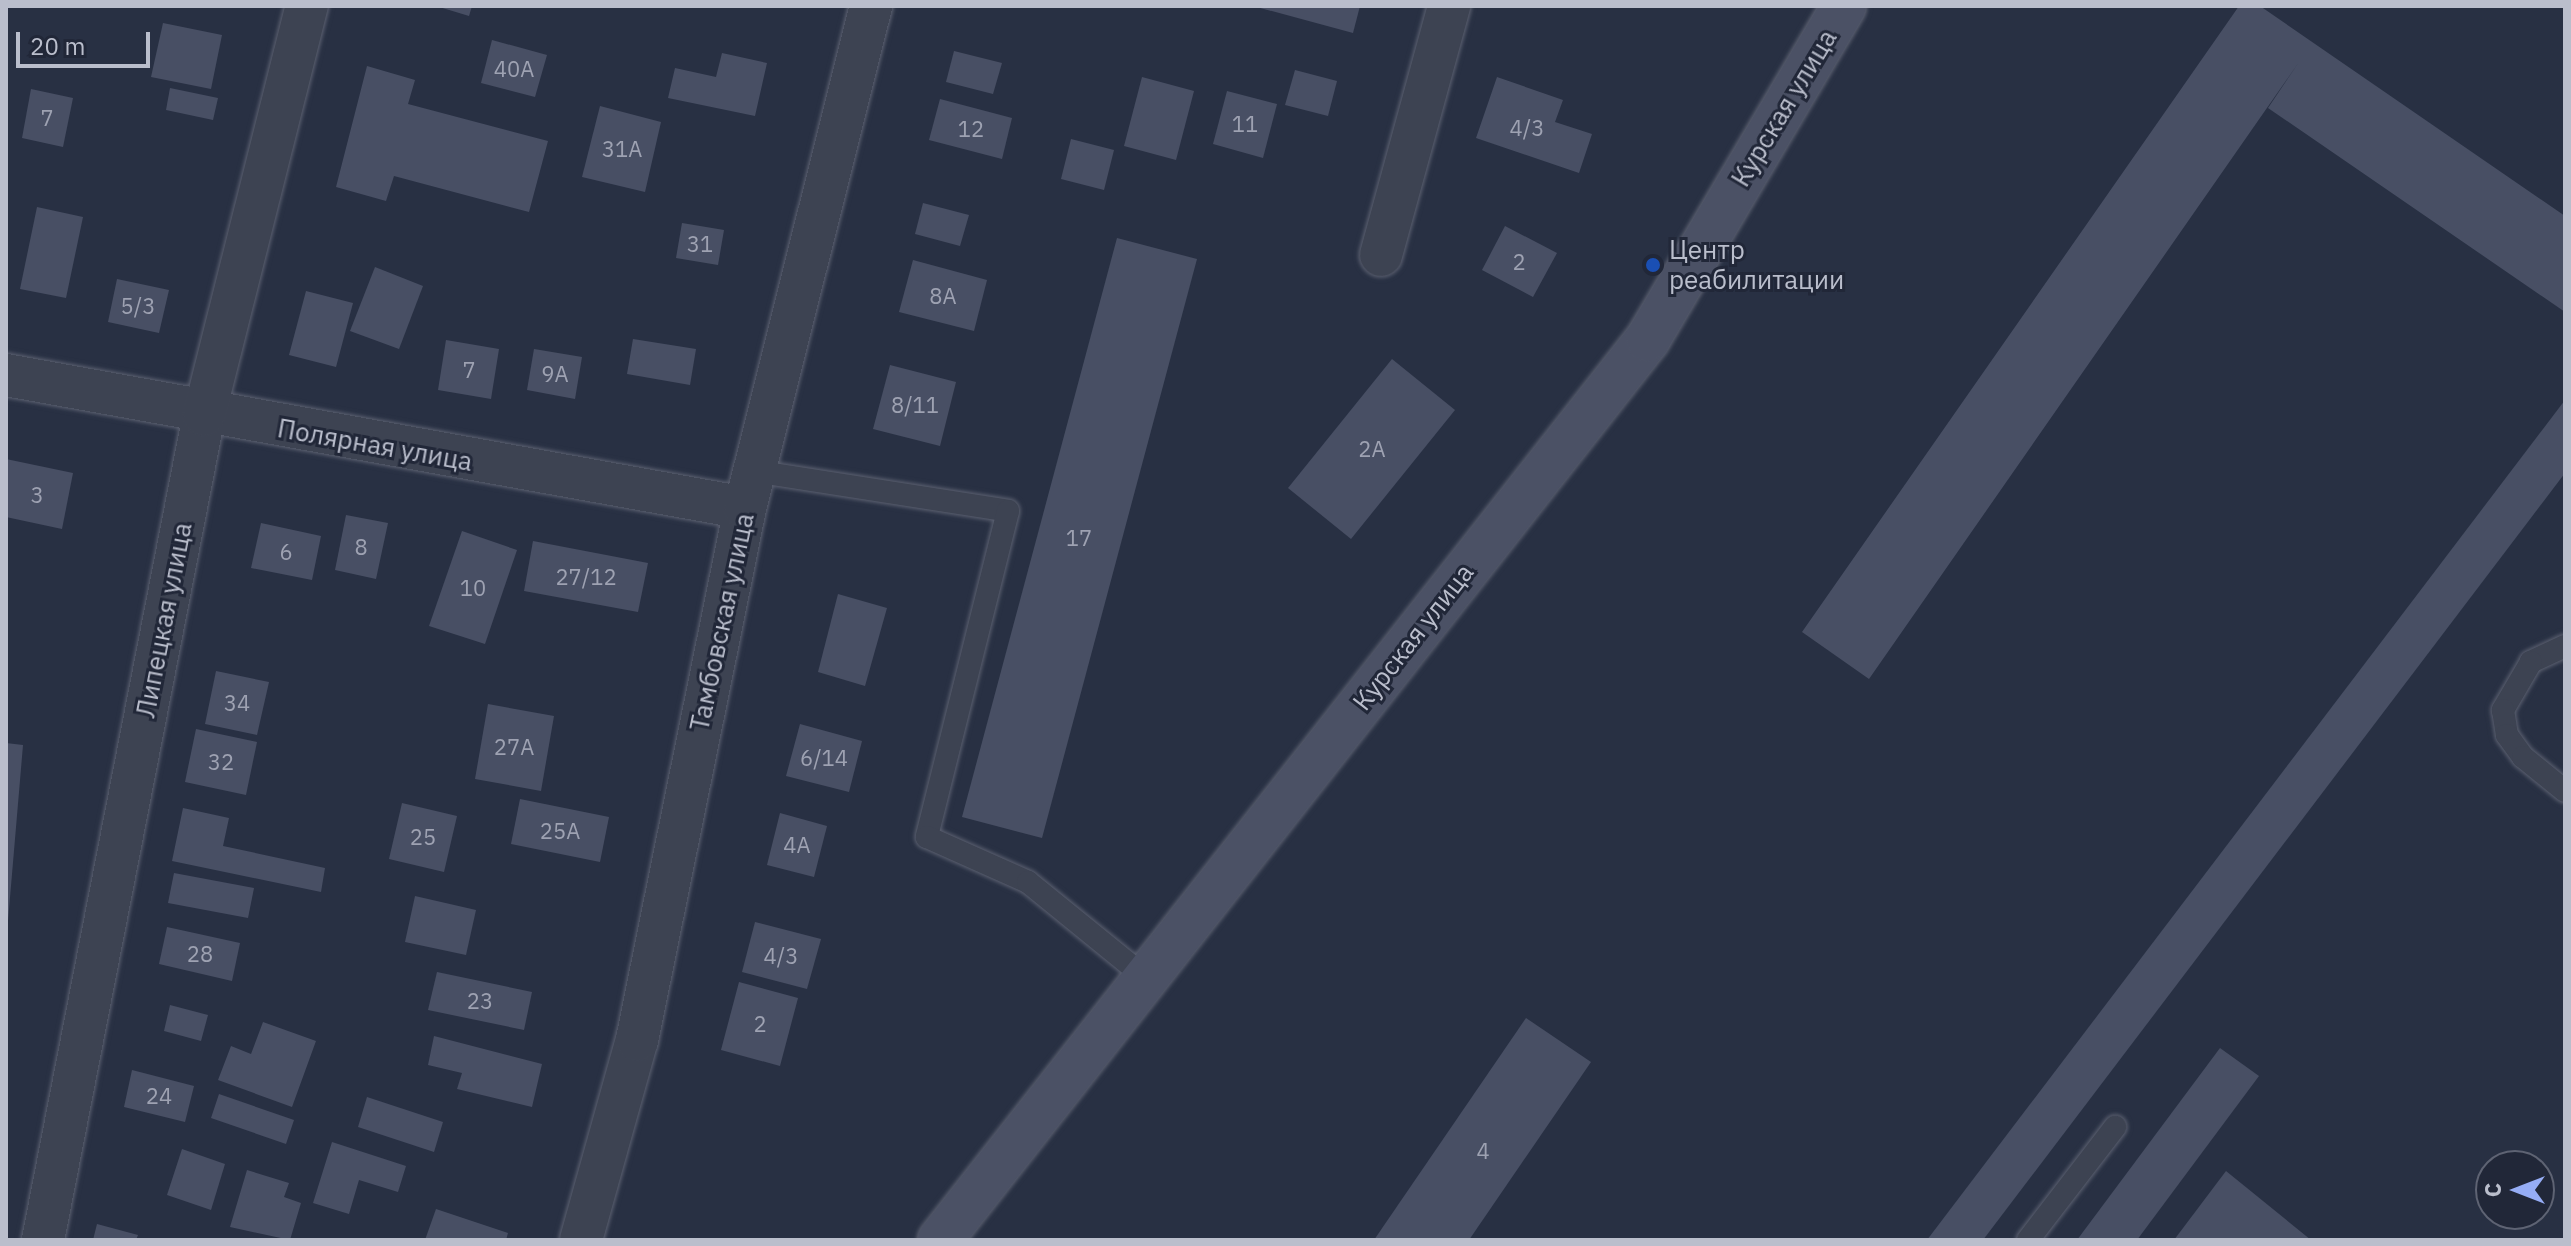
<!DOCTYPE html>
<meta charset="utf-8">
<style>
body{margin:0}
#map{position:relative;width:2571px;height:1246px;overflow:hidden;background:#283043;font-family:"IBM Plex Sans",sans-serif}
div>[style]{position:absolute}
.building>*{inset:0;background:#484f64}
.roads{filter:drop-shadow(0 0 2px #5b6070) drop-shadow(0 0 2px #5b6070)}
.lane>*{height:22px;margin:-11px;padding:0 11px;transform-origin:11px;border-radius:11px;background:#3d4352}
.street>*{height:42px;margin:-21px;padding:0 21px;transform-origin:21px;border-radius:21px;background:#3d4352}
.secondary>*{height:44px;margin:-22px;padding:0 22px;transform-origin:22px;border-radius:22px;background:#4b5165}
.dots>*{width:22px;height:22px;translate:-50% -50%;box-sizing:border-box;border:4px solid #212738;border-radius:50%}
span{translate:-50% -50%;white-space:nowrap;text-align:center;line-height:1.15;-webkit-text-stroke:6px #212738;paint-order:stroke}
.number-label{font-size:22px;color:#9ea2b2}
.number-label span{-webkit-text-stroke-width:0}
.street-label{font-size:26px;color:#babecc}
.poi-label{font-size:26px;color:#babecc}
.left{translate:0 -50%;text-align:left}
.frame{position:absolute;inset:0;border:8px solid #babecc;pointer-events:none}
.north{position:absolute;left:2475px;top:1150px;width:80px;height:80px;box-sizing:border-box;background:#212738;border:2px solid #5e6373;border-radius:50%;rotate:270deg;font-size:22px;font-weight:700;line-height:32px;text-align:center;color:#babecc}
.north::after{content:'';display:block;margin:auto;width:28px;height:36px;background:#96adf5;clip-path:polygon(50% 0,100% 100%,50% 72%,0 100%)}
.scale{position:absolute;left:16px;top:32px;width:134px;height:36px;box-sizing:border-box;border:4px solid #babecc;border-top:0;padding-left:10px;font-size:24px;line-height:28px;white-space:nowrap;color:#babecc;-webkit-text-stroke:6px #212738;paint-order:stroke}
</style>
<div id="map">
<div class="building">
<i style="clip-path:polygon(436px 6px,472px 6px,469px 16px)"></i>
<i style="clip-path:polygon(1253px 6px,1360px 6px,1353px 33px)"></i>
<i style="clip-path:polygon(2239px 6px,2260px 6px,2565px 216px,2565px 312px,2268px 108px,2299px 62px,1869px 679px,1802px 632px)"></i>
<i style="clip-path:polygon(163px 23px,222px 35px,211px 89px,151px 77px)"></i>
<i style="clip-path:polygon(492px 40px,547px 55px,535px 97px,481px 83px)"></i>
<i style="clip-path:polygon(954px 51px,1002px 63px,993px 94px,946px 82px)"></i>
<i style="clip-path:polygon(722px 53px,767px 63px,755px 116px,668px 98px,675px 68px,716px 77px)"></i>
<i style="clip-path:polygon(367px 66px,415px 80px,408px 104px,548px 141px,529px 212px,394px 176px,386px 201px,336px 187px)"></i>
<i style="clip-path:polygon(1295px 70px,1337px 81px,1328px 116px,1285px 105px)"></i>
<i style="clip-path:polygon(1142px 77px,1194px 91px,1176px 160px,1124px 146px)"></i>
<i style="clip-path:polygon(1497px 77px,1563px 100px,1555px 122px,1592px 134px,1579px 173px,1476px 138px)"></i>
<i style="clip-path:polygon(170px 88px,218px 98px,213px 120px,166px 110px)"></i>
<i style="clip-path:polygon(31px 89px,73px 98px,63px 147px,22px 138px)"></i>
<i style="clip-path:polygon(1227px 91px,1277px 104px,1263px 158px,1213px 144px)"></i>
<i style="clip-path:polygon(940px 99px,1012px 118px,1002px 159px,929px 140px)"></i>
<i style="clip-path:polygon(600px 106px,661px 122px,645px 192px,582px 177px)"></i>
<i style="clip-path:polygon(1071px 139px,1114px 150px,1104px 190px,1061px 179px)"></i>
<i style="clip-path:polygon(923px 203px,969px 215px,960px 246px,915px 234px)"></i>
<i style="clip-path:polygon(37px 207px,83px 217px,66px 298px,20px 289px)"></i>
<i style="clip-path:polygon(682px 223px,724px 230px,718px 265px,676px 258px)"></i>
<i style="clip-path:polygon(1505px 226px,1557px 253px,1533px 297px,1482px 270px)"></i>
<i style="clip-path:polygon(1117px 238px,1197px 259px,1042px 838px,962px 817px)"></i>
<i style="clip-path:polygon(913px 260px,987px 280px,974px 331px,899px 312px)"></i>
<i style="clip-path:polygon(375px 267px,423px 286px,399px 349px,350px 331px)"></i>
<i style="clip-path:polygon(117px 279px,169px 290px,159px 333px,108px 322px)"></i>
<i style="clip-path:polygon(306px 291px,353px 303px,336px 367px,289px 355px)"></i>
<i style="clip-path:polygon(633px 339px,696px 349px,690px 385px,627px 374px)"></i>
<i style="clip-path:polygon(446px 340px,499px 349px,491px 399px,438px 390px)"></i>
<i style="clip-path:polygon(534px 349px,582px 357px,575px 399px,527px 390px)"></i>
<i style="clip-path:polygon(1392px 359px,1455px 410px,1351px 539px,1288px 488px)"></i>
<i style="clip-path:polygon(890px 365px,956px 382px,940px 446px,873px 429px)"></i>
<i style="clip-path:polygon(2565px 400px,2565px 473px,1983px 1240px,1927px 1240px)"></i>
<i style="clip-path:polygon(6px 459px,73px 473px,62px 529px,6px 517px)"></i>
<i style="clip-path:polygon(346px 515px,388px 523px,376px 579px,335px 570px)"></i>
<i style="clip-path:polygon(261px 523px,321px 536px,312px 580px,251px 568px)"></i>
<i style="clip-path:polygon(462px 531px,517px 550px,485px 644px,429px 626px)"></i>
<i style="clip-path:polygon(533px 541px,648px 563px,638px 612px,524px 591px)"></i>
<i style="clip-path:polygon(838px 594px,887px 608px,865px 686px,818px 672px)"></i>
<i style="clip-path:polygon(216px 671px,269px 682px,257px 735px,205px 724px)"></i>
<i style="clip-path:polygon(488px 704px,554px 716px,541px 791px,475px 779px)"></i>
<i style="clip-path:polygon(800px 724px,862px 741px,849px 792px,786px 776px)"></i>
<i style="clip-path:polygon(196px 729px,257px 742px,246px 795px,185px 782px)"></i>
<i style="clip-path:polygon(6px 743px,23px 745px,8px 921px,6px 921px)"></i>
<i style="clip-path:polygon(520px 799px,609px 817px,600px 862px,511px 844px)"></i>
<i style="clip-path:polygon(402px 803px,457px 816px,444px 872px,389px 859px)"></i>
<i style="clip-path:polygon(183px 808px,229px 818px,223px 846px,325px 868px,321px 892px,172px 861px)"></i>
<i style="clip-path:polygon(780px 813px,827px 826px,814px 877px,767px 865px)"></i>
<i style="clip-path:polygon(174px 873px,254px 888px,248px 918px,168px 903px)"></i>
<i style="clip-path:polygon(415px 896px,476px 910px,466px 955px,405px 942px)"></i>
<i style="clip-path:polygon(755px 922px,821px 939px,807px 989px,742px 972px)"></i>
<i style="clip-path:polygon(167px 927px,240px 943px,232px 981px,159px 964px)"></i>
<i style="clip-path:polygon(437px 972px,532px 992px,524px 1030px,428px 1010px)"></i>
<i style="clip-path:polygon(739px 982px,798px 998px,780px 1066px,721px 1050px)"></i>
<i style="clip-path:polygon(170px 1005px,208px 1015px,201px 1041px,164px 1031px)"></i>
<i style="clip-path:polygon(1526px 1018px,1591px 1062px,1469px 1240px,1374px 1240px)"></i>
<i style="clip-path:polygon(263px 1022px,316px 1041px,292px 1107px,218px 1080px,231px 1046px,251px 1054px)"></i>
<i style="clip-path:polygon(434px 1036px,542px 1064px,532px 1107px,457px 1089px,462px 1073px,428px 1065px)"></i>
<i style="clip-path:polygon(2220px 1048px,2259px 1076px,2137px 1240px,2077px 1240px)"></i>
<i style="clip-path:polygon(132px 1070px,194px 1086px,185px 1122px,124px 1107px)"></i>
<i style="clip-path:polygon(219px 1094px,294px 1120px,286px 1144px,211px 1118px)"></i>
<i style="clip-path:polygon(367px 1097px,443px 1122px,434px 1152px,358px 1127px)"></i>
<i style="clip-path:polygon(332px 1142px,406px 1166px,398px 1192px,359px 1180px,349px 1214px,313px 1203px)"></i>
<i style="clip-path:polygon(182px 1149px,225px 1164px,211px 1210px,167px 1195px)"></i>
<i style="clip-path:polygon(247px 1170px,289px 1183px,284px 1197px,301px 1203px,290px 1240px,230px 1227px)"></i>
<i style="clip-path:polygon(2226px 1171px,2311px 1240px,2174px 1240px)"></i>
<i style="clip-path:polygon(436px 1209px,508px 1233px,506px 1240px,425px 1240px)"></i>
<i style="clip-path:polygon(97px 1224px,138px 1235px,136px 1240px,93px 1240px)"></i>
</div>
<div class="roads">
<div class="lane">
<i style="left:754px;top:471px;width:257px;rotate:8.9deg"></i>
<i style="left:1008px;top:511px;width:336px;rotate:104deg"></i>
<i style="left:927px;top:837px;width:111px;rotate:24deg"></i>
<i style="left:1028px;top:882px;width:152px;rotate:39.1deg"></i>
<i style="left:2565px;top:646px;width:38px;rotate:155deg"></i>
<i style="left:2531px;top:662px;width:56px;rotate:120.3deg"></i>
<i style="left:2503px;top:710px;width:25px;rotate:81deg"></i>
<i style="left:2507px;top:735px;width:27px;rotate:54deg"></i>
<i style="left:2523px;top:757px;width:54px;rotate:39deg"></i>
<i style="left:2028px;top:1240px;width:143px;rotate:-52.4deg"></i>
</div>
<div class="street">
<i style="left:1381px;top:255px;width:258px;rotate:-74.7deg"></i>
<i style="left:6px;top:375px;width:751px;rotate:10.2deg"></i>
<i style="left:43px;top:1240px;width:841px;rotate:-78.96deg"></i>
<i style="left:204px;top:415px;width:422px;rotate:-75.9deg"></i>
<i style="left:581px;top:1240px;width:208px;rotate:-74.4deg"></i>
<i style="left:637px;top:1040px;width:543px;rotate:-78.52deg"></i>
<i style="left:745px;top:508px;width:518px;rotate:-75.91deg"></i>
</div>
<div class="secondary">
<i style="left:940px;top:1240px;width:1146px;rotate:-51.84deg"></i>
<i style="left:1648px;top:339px;width:386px;rotate:-59.5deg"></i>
</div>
</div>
<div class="dots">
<i style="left:1653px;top:265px;background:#1a4fb4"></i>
</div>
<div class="number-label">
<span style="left:514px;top:69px">40А</span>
<span style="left:47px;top:118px">7</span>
<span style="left:1245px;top:124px">11</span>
<span style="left:1527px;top:128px">4/3</span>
<span style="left:971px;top:129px">12</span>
<span style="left:622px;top:149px">31А</span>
<span style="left:700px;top:244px">31</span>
<span style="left:1519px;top:262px">2</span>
<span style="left:943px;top:296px">8А</span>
<span style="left:138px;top:306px">5/3</span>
<span style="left:469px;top:370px">7</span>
<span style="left:555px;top:374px">9А</span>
<span style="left:915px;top:405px">8/11</span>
<span style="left:1372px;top:449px">2А</span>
<span style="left:37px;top:495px">3</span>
<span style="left:1079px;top:538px">17</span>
<span style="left:361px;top:547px">8</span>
<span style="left:286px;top:552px">6</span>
<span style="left:586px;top:577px">27/12</span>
<span style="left:473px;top:588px">10</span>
<span style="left:237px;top:703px">34</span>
<span style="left:514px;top:747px">27А</span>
<span style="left:824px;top:758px">6/14</span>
<span style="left:221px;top:762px">32</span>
<span style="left:560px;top:831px">25А</span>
<span style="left:423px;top:837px">25</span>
<span style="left:797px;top:845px">4А</span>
<span style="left:200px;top:954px">28</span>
<span style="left:781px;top:956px">4/3</span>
<span style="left:480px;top:1001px">23</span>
<span style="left:760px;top:1024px">2</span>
<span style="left:159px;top:1096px">24</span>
<span style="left:1483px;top:1151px">4</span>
</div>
<div class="street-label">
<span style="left:1784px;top:108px;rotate:-59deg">Курская улица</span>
<span style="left:375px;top:445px;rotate:10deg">Полярная улица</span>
<span style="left:164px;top:620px;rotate:-79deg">Липецкая улица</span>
<span style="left:722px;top:622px;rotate:-78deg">Тамбовская улица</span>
<span style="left:1413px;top:637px;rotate:-52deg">Курская улица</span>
</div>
<div class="poi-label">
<span class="left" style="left:1669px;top:265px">Центр<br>реабилитации</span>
</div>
<div class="frame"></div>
<div class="north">С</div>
<div class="scale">20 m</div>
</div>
